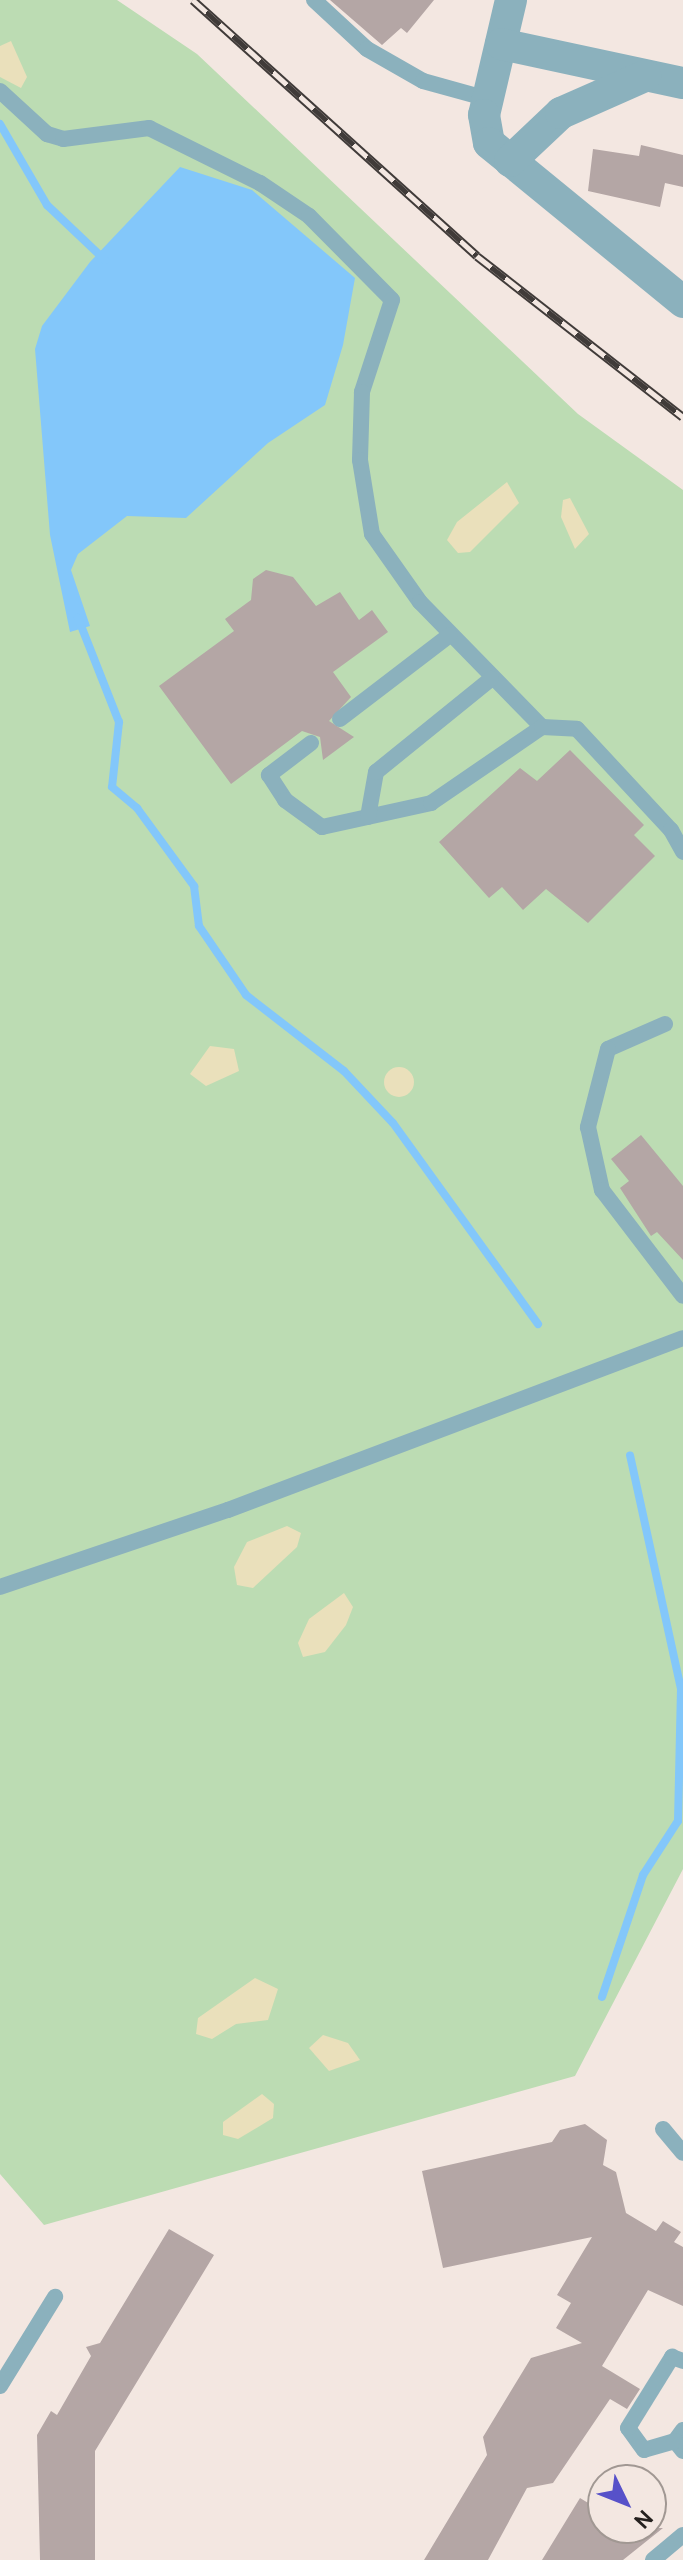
<!DOCTYPE html>
<style>
body{margin:0}
#map{position:relative;width:683px;height:2560px;overflow:hidden;background:#f3e7e1;font-family:Cabin,sans-serif}
div>[style]{position:absolute}
.green>*{inset:0;background:#bcdcb3}
.sand>*{inset:0;background:#eae0bb}
.round{border-radius:50%}
.water>*{inset:0;background:#83c7fa}
.stream>*{height:8px;margin:-4px;padding:0 4px;transform-origin:4px;border-radius:4px;background:#83c7fa}
.building>*{inset:0;background:#b4a6a5}
.lane>*{height:16px;margin:-8px;padding:0 8px;transform-origin:8px;border-radius:8px;background:#8bb1bd}
.street>*{height:32px;margin:-16px;padding:0 16px;transform-origin:16px;border-radius:16px;background:#8bb1bd}
.rail>*{height:9px;margin-top:-4.5px;transform-origin:0;background:repeating-linear-gradient(90deg,#f3e7e1 0 18px,#403b39 0 36px);box-sizing:border-box;border-block:2px solid #403b39}
span{translate:-50% -50%;white-space:nowrap;text-align:center;line-height:1.15;-webkit-text-stroke:8px #f3e7e1;paint-order:stroke}
.north{position:absolute;left:587px;top:2464px;width:80px;height:80px;box-sizing:border-box;background:#f3e7e1;border:2px solid #a19893;border-radius:50%;rotate:133deg;font-size:22px;font-weight:700;line-height:32px;text-align:center;color:#25211f}
.north::after{content:'';display:block;margin:auto;width:28px;height:36px;background:#5751c9;clip-path:polygon(50% 0,100% 100%,50% 72%,0 100%)}
</style>
<div id="map">
<div class="green">
<i style="clip-path:polygon(0 0,117px 0,197px 54px,578px 414px,683px 490px,683px 1869px,575px 2076px,44px 2225px,0 2174px)"></i>
</div>
<div class="sand">
<i style="clip-path:polygon(11px 41px,27px 77px,21px 88px,0 77px,0 46px)"></i>
<i style="clip-path:polygon(507px 482px,519px 503px,470px 552px,458px 553px,447px 540px,457px 522px)"></i>
<i style="clip-path:polygon(570px 498px,589px 534px,575px 549px,561px 517px,563px 500px)"></i>
<i style="clip-path:polygon(210px 1046px,234px 1049px,239px 1071px,206px 1086px,190px 1074px)"></i>
<i class="round" style="left:384px;top:1067px;width:30px;height:30px"></i>
<i style="clip-path:polygon(287px 1526px,301px 1533px,297px 1547px,253px 1588px,237px 1585px,234px 1567px,247px 1542px)"></i>
<i style="clip-path:polygon(344px 1593px,353px 1607px,346px 1625px,325px 1652px,303px 1657px,298px 1643px,309px 1619px)"></i>
<i style="clip-path:polygon(255px 1978px,278px 1989px,268px 2020px,236px 2024px,212px 2039px,196px 2034px,198px 2018px)"></i>
<i style="clip-path:polygon(323px 2035px,348px 2043px,360px 2060px,329px 2071px,309px 2048px)"></i>
<i style="clip-path:polygon(262px 2094px,274px 2104px,273px 2118px,238px 2139px,223px 2135px,223px 2122px)"></i>
</div>
<div class="water">
<i style="clip-path:polygon(180px 167px,252px 190px,355px 278px,343px 345px,325px 405px,268px 443px,186px 518px,127px 516px,78px 554px,71px 570px,90px 626px,70px 632px,50px 535px,35px 349px,42px 326px,90px 262px)"></i>
</div>
<div class="stream">
<i style="left:0;top:124px;width:94px;rotate:59.9deg"></i>
<i style="left:47px;top:205px;width:80px;rotate:43.5deg"></i>
<i style="left:78px;top:618px;width:112px;rotate:68.5deg"></i>
<i style="left:119px;top:722px;width:65px;rotate:96.1deg"></i>
<i style="left:112px;top:787px;width:33px;rotate:40deg"></i>
<i style="left:137px;top:808px;width:97px;rotate:53.8deg"></i>
<i style="left:194px;top:886px;width:40px;rotate:82.9deg"></i>
<i style="left:199px;top:926px;width:83px;rotate:55.7deg"></i>
<i style="left:246px;top:995px;width:124px;rotate:37.8deg"></i>
<i style="left:344px;top:1071px;width:71px;rotate:46.7deg"></i>
<i style="left:393px;top:1123px;width:248px;rotate:54.2deg"></i>
<i style="left:602px;top:1997px;width:129px;rotate:-71.4deg"></i>
<i style="left:643px;top:1875px;width:64px;rotate:-57.1deg"></i>
<i style="left:678px;top:1821px;width:132px;rotate:-88.7deg"></i>
<i style="left:681px;top:1689px;width:239px;rotate:-102.3deg"></i>
</div>
<div class="building">
<i style="clip-path:polygon(330px 0,434px 0,407px 33px,401px 28px,382px 45px)"></i>
<i style="clip-path:polygon(641px 145px,683px 155px,683px 187px,665px 183px,660px 207px,588px 191px,593px 149px,639px 156px)"></i>
<i style="clip-path:polygon(266px 570px,293px 577px,316px 606px,340px 592px,359px 620px,372px 610px,388px 632px,333px 672px,351px 697px,329px 721px,354px 737px,323px 760px,320px 737px,302px 731px,231px 784px,159px 686px,234px 631px,225px 619px,251px 600px,253px 579px)"></i>
<i style="clip-path:polygon(570px 750px,644px 825px,634px 835px,655px 856px,588px 923px,546px 889px,523px 910px,502px 887px,489px 898px,439px 842px,520px 768px,537px 781px)"></i>
<i style="clip-path:polygon(641px 1135px,683px 1186px,683px 1260px,657px 1232px,651px 1236px,620px 1188px,629px 1181px,611px 1159px)"></i>
<i style="clip-path:polygon(585px 2124px,607px 2140px,603px 2165px,616px 2172px,626px 2213px,656px 2231px,663px 2221px,681px 2232px,674px 2242px,683px 2247px,683px 2306px,648px 2290px,602px 2366px,640px 2389px,627px 2409px,610px 2399px,553px 2483px,527px 2488px,488px 2560px,424px 2560px,487px 2455px,483px 2437px,531px 2358px,582px 2343px,556px 2328px,571px 2303px,557px 2295px,592px 2237px,443px 2268px,422px 2171px,552px 2142px,560px 2130px)"></i>
<i style="clip-path:polygon(169px 2229px,214px 2255px,95px 2451px,95px 2560px,40px 2560px,37px 2435px,51px 2411px,57px 2415px,91px 2356px,86px 2347px,100px 2343px)"></i>
<i style="clip-path:polygon(580px 2498px,603px 2512px,603px 2528px,663px 2528px,623px 2560px,542px 2560px)"></i>
</div>
<div class="lane">
<i style="left:314px;top:0;width:72px;rotate:42.8deg"></i>
<i style="left:367px;top:49px;width:64px;rotate:29.7deg"></i>
<i style="left:423px;top:81px;width:67px;rotate:15.5deg"></i>
<i style="left:0;top:91px;width:64px;rotate:42.5deg"></i>
<i style="left:47px;top:134px;width:17px;rotate:17deg"></i>
<i style="left:63px;top:139px;width:87px;rotate:-7.3deg"></i>
<i style="left:149px;top:128px;width:124px;rotate:26.4deg"></i>
<i style="left:260px;top:183px;width:59px;rotate:34deg"></i>
<i style="left:309px;top:216px;width:118px;rotate:45.3deg"></i>
<i style="left:392px;top:300px;width:97px;rotate:108.1deg"></i>
<i style="left:362px;top:392px;width:68px;rotate:91.7deg"></i>
<i style="left:360px;top:460px;width:75px;rotate:80.8deg"></i>
<i style="left:372px;top:534px;width:83px;rotate:54.8deg"></i>
<i style="left:420px;top:602px;width:175px;rotate:45.7deg"></i>
<i style="left:340px;top:719px;width:138px;rotate:-37.4deg"></i>
<i style="left:311px;top:743px;width:53px;rotate:142.7deg"></i>
<i style="left:269px;top:775px;width:30px;rotate:57deg"></i>
<i style="left:285px;top:800px;width:46px;rotate:36.1deg"></i>
<i style="left:322px;top:827px;width:112px;rotate:-12.4deg"></i>
<i style="left:431px;top:803px;width:135px;rotate:-34.4deg"></i>
<i style="left:542px;top:727px;width:35px;rotate:3deg"></i>
<i style="left:577px;top:729px;width:138px;rotate:47.1deg"></i>
<i style="left:671px;top:830px;width:25px;rotate:61deg"></i>
<i style="left:368px;top:817px;width:46px;rotate:-79.9deg"></i>
<i style="left:376px;top:772px;width:148px;rotate:-39deg"></i>
<i style="left:665px;top:1024px;width:62px;rotate:156.3deg"></i>
<i style="left:608px;top:1049px;width:81px;rotate:104.4deg"></i>
<i style="left:588px;top:1127px;width:65px;rotate:77.5deg"></i>
<i style="left:602px;top:1190px;width:133px;rotate:52.6deg"></i>
<i style="left:0;top:1587px;width:241px;rotate:-18.7deg"></i>
<i style="left:228px;top:1510px;width:486px;rotate:-20.7deg"></i>
<i style="left:663px;top:2129px;width:31px;rotate:50deg"></i>
<i style="left:0;top:2386px;width:105px;rotate:-58.3deg"></i>
<i style="left:683px;top:2430px;width:14px;rotate:126deg"></i>
<i style="left:675px;top:2441px;width:13px;rotate:51deg"></i>
<i style="left:675px;top:2441px;width:32px;rotate:164deg"></i>
<i style="left:644px;top:2450px;width:27px;rotate:-126deg"></i>
<i style="left:628px;top:2428px;width:84px;rotate:-58.2deg"></i>
<i style="left:672px;top:2357px;width:12px;rotate:20deg"></i>
<i style="left:653px;top:2560px;width:39px;rotate:-40deg"></i>
</div>
<div class="street">
<i style="left:511px;top:0;width:118px;rotate:103.2deg"></i>
<i style="left:484px;top:115px;width:28px;rotate:80deg"></i>
<i style="left:489px;top:143px;width:251px;rotate:39.3deg"></i>
<i style="left:501px;top:44px;width:186px;rotate:12.1deg"></i>
<i style="left:510px;top:161px;width:70px;rotate:-43.3deg"></i>
<i style="left:561px;top:113px;width:92px;rotate:-23.8deg"></i>
</div>
<div class="rail">
<i style="left:193px;top:0;width:382px;rotate:42deg"></i>
<i style="left:477px;top:256px;width:261px;rotate:38deg"></i>
</div>
<div class="north">N</div>
</div>
